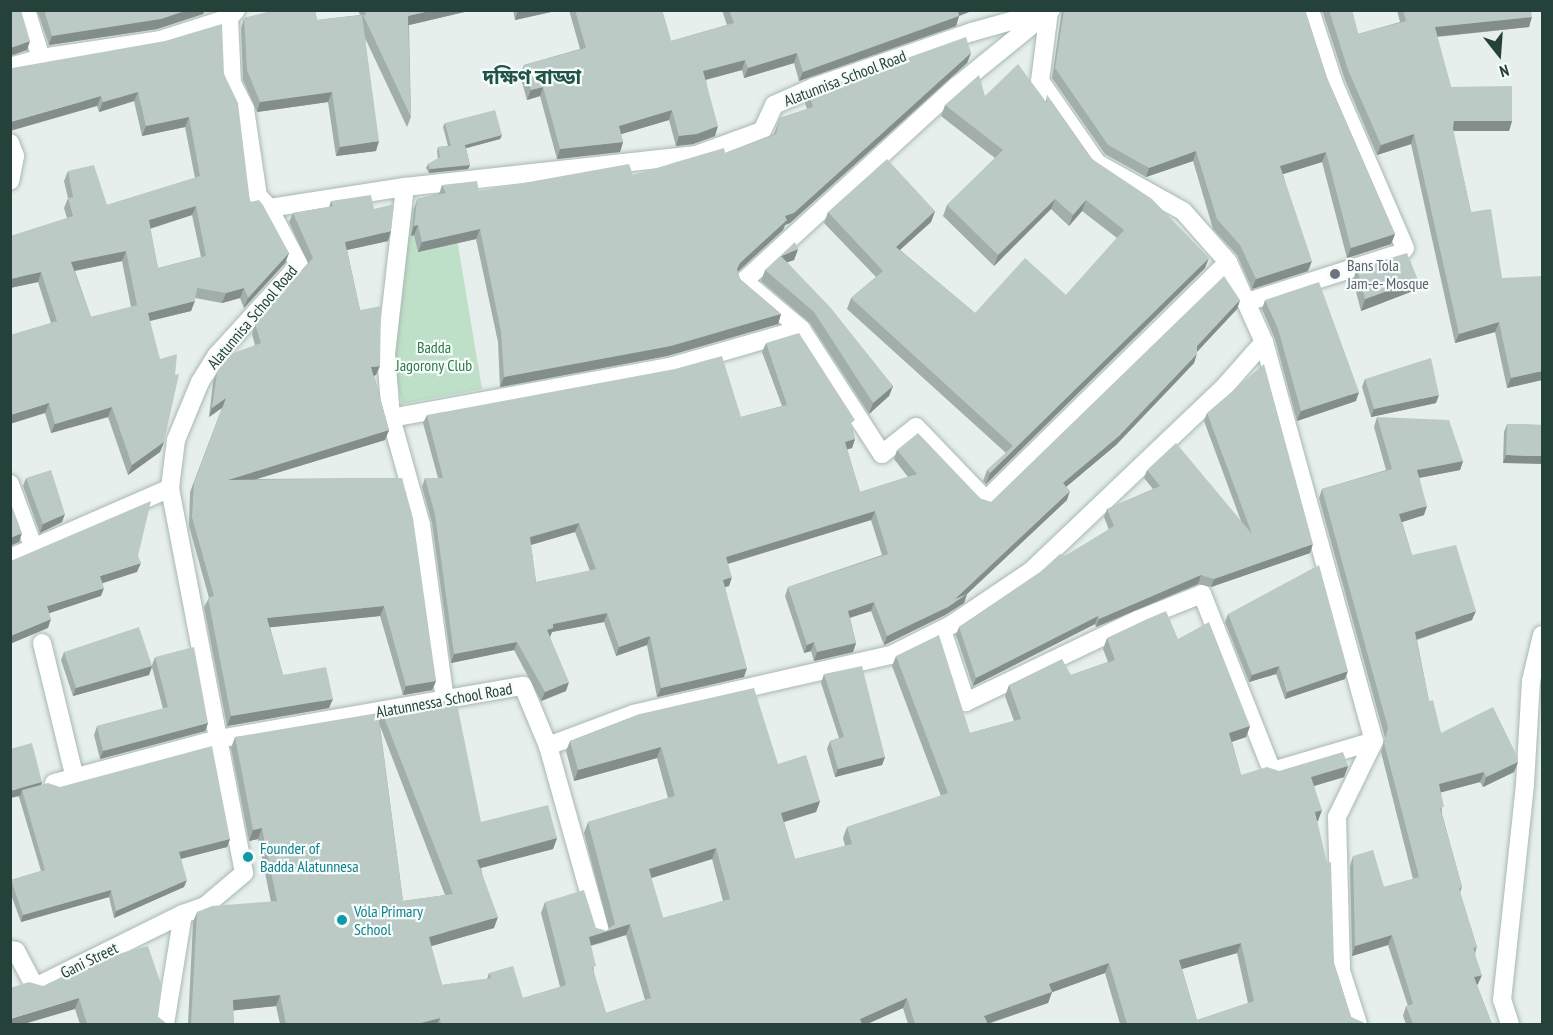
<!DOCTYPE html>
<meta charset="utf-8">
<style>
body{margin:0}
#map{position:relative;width:1553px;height:1035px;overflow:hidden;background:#e6efeb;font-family:"PT Sans Narrow","Noto Sans Bengali",sans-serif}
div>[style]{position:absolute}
.green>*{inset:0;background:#bfe0c8}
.roads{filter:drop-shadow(0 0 2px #a8b8b2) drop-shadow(0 0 2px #a8b8b2)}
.street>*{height:18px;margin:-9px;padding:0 9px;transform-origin:9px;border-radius:9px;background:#fff}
.secondary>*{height:18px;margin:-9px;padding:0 9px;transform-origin:9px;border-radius:9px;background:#fff}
.wall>*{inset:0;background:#a1aea9}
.shaded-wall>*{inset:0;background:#838d89}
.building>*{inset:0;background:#bbcac4}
.dots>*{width:16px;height:16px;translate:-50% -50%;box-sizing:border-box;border:3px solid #f7fbf9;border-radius:50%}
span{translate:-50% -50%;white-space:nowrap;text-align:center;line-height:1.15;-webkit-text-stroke:4.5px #f7fbf9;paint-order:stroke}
.street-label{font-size:16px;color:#24423a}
.worship-label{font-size:16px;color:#5b616d}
.left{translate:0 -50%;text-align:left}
.park-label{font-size:16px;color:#2d7a4b}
.culture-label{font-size:16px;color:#0d838f}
.quarter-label{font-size:20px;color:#1f5548;font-weight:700}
.frame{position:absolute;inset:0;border:12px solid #24423a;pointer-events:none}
.north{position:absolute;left:1469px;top:24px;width:60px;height:60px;-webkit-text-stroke:4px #f7fbf9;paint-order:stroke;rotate:163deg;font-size:16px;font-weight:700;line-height:24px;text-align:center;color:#24423a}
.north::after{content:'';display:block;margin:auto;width:21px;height:27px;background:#24423a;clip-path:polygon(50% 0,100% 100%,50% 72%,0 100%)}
</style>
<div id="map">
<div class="green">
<i style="clip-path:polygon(451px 203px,482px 389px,402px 404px,392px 356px,405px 209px)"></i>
</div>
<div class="roads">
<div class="street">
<i style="left:26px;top:10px;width:50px;rotate:72.6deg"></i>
<i style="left:236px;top:10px;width:11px;rotate:131deg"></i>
<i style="left:229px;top:18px;width:65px;rotate:87.4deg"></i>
<i style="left:232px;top:83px;width:29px;rotate:63deg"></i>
<i style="left:245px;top:109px;width:88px;rotate:81.5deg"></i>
<i style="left:258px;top:196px;width:16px;rotate:47deg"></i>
<i style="left:1049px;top:11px;width:71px;rotate:97.3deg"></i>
<i style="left:1040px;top:81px;width:100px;rotate:55.2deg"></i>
<i style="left:1097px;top:163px;width:98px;rotate:29.2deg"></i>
<i style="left:1183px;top:211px;width:68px;rotate:48.6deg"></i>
<i style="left:1228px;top:262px;width:88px;rotate:65.8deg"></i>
<i style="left:1264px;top:342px;width:414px;rotate:74.6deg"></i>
<i style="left:1374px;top:741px;width:85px;rotate:116deg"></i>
<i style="left:1337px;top:817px;width:154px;rotate:88.5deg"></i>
<i style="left:1341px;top:971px;width:56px;rotate:72.2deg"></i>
<i style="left:10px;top:67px;width:32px;rotate:-16deg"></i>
<i style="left:41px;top:58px;width:120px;rotate:-8.6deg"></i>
<i style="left:160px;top:40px;width:72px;rotate:-17.7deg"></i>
<i style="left:10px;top:143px;width:14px;rotate:69deg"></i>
<i style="left:15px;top:156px;width:25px;rotate:101deg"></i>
<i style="left:405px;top:187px;width:168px;rotate:96.5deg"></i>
<i style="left:386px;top:354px;width:64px;rotate:85.5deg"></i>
<i style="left:391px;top:418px;width:111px;rotate:74.3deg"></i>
<i style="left:421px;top:525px;width:177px;rotate:82.2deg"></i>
<i style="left:1247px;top:302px;width:162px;rotate:-17.7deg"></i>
<i style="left:1401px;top:253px;width:6px;rotate:-51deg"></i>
<i style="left:1405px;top:248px;width:179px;rotate:-113.4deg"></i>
<i style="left:1334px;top:84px;width:78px;rotate:-108deg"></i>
<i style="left:801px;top:329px;width:149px;rotate:57.1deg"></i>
<i style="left:882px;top:454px;width:43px;rotate:-38.5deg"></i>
<i style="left:916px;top:427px;width:101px;rotate:46.2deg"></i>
<i style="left:986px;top:500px;width:339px;rotate:-44.5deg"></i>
<i style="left:391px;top:418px;width:284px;rotate:-10.4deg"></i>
<i style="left:670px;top:367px;width:136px;rotate:-16.2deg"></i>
<i style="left:801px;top:329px;width:75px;rotate:-139.9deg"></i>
<i style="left:744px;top:281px;width:289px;rotate:-42.5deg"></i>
<i style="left:957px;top:86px;width:111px;rotate:-39.1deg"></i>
<i style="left:10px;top:484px;width:69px;rotate:69.7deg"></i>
<i style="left:10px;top:558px;width:175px;rotate:-23.6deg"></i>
<i style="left:942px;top:630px;width:76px;rotate:71.6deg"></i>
<i style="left:966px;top:702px;width:190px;rotate:-25.6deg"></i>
<i style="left:1137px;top:620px;width:70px;rotate:-21.8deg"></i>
<i style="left:1202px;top:594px;width:190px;rotate:68.4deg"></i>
<i style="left:1272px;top:771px;width:106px;rotate:-16.4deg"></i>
<i style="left:42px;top:643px;width:139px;rotate:76.3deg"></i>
<i style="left:548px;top:746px;width:91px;rotate:-20.6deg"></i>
<i style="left:633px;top:714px;width:265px;rotate:-12.9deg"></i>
<i style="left:891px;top:655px;width:67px;rotate:-26.6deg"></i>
<i style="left:951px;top:625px;width:97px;rotate:-34deg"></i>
<i style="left:1031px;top:571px;width:269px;rotate:-43.6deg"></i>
<i style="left:1226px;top:385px;width:57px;rotate:-48.5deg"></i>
<i style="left:54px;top:783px;width:170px;rotate:-15deg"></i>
<i style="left:218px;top:739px;width:310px;rotate:-9.9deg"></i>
<i style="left:523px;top:686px;width:65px;rotate:67.4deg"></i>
<i style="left:548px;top:746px;width:192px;rotate:74.3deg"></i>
<i style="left:10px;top:950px;width:6px;rotate:9deg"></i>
<i style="left:16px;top:951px;width:41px;rotate:62.2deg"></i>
<i style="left:35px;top:987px;width:165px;rotate:-26.3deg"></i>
<i style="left:165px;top:1024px;width:111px;rotate:-80.7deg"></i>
<i style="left:183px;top:914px;width:23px;rotate:-20deg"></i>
<i style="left:205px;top:906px;width:51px;rotate:-40.2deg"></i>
<i style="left:244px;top:873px;width:392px;rotate:-100.9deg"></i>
<i style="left:170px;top:488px;width:48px;rotate:-82.9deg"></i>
<i style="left:176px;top:440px;width:63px;rotate:-67.5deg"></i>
<i style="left:200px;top:382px;width:32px;rotate:-58deg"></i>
<i style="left:217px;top:355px;width:122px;rotate:-47.7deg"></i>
<i style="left:299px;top:265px;width:64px;rotate:-117.8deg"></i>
<i style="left:269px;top:208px;width:138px;rotate:-8.8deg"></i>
<i style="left:405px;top:187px;width:293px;rotate:-6.3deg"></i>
<i style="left:696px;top:155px;width:70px;rotate:-20deg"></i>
<i style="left:762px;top:131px;width:29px;rotate:-65deg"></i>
<i style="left:774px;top:105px;width:44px;rotate:-24.2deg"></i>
<i style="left:814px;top:87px;width:167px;rotate:-19.2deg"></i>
<i style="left:972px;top:32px;width:82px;rotate:-15.6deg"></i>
</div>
<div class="secondary">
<i style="left:1510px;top:1024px;width:25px;rotate:-108deg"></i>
<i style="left:1502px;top:1000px;width:217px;rotate:-83.9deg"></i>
<i style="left:1525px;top:784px;width:103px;rotate:-86.7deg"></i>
<i style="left:1531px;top:681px;width:47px;rotate:-76.6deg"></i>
</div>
</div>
<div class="wall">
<i style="clip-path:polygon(37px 10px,205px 10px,203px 14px,157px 29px,49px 45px)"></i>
<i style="clip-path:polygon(270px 10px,315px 10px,317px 20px,360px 15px,358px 10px,473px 10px,409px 25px,411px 117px,407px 127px,365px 38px,376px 151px,336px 156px,328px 102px,257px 112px,243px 80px,241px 28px,244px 18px,270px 12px)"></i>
<i style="clip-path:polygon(513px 10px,560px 10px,515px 20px)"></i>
<i style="clip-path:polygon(569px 10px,662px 10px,671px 41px,727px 25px,722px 10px,974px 10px,959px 16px,956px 26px,799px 81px,794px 63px,744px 78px,742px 70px,706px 80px,715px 136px,693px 144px,676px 146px,669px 120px,621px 134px,623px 142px,620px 152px,557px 159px,540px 96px,527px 100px,520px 75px,524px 65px,580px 49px)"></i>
<i style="clip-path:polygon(1062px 10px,1305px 10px,1327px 78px,1395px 234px,1391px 244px,1347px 258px,1322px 162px,1283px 174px,1308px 271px,1252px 289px,1237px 255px,1213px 229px,1193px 161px,1146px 177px,1105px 154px,1052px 78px)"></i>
<i style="clip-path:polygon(1322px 10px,1352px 10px,1358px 34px,1400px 22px,1397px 10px,1531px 10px,1529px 27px,1437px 37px,1451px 87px,1512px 121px,1509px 131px,1453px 131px,1471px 212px,1502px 278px,1542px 380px,1507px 388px,1495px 332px,1455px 343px,1411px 144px,1377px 155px,1345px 80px)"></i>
<i style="clip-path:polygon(971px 53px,967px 63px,790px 223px,785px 225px,783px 230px,738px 272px,740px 279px,781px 314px,778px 324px,667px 356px,500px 387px,498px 342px,476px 239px,418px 252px,414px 235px,411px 236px,414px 209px,417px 199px,439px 194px,442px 185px,479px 191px,633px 175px,725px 153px,774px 134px,780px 118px,807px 109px,805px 103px,809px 93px)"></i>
<i style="clip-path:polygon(evenodd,12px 68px,224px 74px,250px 202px,289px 253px,285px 263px,244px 308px,240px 298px,222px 303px,195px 298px,191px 311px,150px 321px,164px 442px,160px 452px,128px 475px,108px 417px,51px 433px,45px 413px,51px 323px,38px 282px,10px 288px,67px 218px,64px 208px,68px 198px,64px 181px,68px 171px,107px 205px,195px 178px,185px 127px,142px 136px,134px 101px,99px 112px,97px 106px,12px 68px,192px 215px,201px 257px,158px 268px,150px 229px,192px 215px,12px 68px,122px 261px,131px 307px,91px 317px,75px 271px,122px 261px)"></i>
<i style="clip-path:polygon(1047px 95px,1092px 159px,1205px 268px,986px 484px,983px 481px,987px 470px,1006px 453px,847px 309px,851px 298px,876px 277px,824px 223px,828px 212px,935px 211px,931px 222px,900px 250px,975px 313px,1066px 295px,1117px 238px,1082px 211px,1069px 226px,1051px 209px,994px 266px,943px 216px,947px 205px,995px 158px,941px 116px,945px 105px,985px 96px,1046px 101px)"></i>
<i style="clip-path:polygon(445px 123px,502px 135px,500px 139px,466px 148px,470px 165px,468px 169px,429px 173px,426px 168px,428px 164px,438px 159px,437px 151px,438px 147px,448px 146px,443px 127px)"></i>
<i style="clip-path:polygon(331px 201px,374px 209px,388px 241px,347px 250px,360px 310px,376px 375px,374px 376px,389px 430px,385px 440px,256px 479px,402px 478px,436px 681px,432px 690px,403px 695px,380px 616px,270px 627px,283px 675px,329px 708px,227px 726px,204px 607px,209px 598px,189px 526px,190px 492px,222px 408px,209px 417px,213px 382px,217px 373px,255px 345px,252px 334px,255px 324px,308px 263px,289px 222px,293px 213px,329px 207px)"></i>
<i style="clip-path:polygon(798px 249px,794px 260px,787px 262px,893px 386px,889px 396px,869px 414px,810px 323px,761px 281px,765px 270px)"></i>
<i style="clip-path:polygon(1357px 268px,1418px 280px,1413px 291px,1361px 311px,1353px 280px)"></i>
<i style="clip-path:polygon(evenodd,1240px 300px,1237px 309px,1197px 352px,1194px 363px,1116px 445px,1066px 487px,1067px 500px,967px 594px,964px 603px,945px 615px,884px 645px,871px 611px,850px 618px,856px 643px,853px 652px,814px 661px,811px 651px,804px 653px,785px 596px,788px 587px,882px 555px,871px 520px,728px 564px,729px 586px,725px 587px,744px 677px,657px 697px,647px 645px,616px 656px,604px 622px,552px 632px,550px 637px,566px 691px,541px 701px,514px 650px,451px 663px,432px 523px,422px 487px,425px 478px,438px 478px,423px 423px,427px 415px,741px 417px,782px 406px,762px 352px,766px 343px,852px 428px,855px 439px,852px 448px,847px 449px,860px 492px,908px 477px,894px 459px,897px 450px,981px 499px,991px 502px,1240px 300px,575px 532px,590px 571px,536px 582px,531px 545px,575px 532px)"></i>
<i style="clip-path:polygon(1265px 300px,1356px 401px,1297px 421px,1275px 339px,1262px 309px)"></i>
<i style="clip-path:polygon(1365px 379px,1436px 403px,1371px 417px,1362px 387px)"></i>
<i style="clip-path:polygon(1207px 413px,1310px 553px,1211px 587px,1198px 584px,1096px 627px,1095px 624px,973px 686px,956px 635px,959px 627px,1065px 556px,1109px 530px,1104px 517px,1107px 509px,1153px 489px,1144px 478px,1147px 470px,1241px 521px,1204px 421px)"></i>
<i style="clip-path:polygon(1377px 417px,1463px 461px,1460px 470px,1419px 478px,1424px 515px,1402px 522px,1412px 555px,1472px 620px,1417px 640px,1429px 701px,1441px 733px,1518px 762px,1514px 772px,1483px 787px,1480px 782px,1441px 792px,1442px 814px,1462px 887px,1460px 893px,1477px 947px,1475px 954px,1478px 984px,1477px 985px,1492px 1024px,1406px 1024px,1403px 1016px,1406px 1006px,1408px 1006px,1388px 945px,1352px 956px,1350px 866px,1353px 856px,1384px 887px,1413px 879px,1381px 752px,1385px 738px,1319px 498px,1322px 489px,1386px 470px,1374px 427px)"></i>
<i style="clip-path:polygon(1507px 424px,1542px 425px,1503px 463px,1504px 432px)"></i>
<i style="clip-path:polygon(26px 478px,62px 522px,40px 533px,23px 486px)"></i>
<i style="clip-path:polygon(1228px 614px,1345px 679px,1285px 699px,1276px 674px,1249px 682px,1225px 622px)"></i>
<i style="clip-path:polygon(evenodd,1107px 638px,1178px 639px,1250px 726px,1246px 737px,1232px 742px,1241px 775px,1348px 766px,1344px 777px,1314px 786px,1318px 821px,1317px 821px,1334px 963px,1351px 1017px,1366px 1024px,1120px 1024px,1105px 973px,1052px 992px,1048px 1003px,988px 1024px,908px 1024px,903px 1008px,867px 1024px,280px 1024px,276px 1006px,233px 1010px,234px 1024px,188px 1024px,193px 922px,197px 912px,271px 902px,258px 839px,249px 841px,231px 748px,235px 737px,379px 721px,382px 712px,481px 822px,557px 838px,553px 849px,481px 868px,494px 928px,431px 946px,442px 985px,487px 979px,489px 973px,523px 998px,560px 987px,541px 913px,545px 902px,596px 928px,606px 931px,609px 929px,584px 833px,588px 822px,668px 798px,657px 758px,574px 781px,566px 751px,570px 741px,640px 714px,778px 764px,820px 801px,816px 812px,784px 822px,795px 859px,845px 846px,843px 838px,847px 827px,941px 796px,892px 666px,896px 656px,970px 733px,1014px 721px,1005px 696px,1009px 685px,1071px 675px,1108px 662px,1103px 649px,1107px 638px,380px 726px,445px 895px,403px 901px,380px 726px,1107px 638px,712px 859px,723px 901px,663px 918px,651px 878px,712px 859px,1107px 638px,626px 935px,645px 1000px,606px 1013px,594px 973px,591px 946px,626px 935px,1107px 638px,1237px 953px,1248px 1003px,1197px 1020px,1182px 969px,1237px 953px)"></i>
<i style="clip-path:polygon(64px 652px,152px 665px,155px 657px,208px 723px,205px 731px,100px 759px,94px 735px,97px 726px,163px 709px,152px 667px,149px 675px,73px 696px,61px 660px)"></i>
<i style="clip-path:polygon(824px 674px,885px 757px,882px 765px,835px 777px,827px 749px,830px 741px,839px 738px,821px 683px)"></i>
<i style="clip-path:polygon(10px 749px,42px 782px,41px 785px,230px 839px,227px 847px,181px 858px,184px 887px,114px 918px,109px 897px,21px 922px,10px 892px,11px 880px,41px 871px,19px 797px)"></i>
<i style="clip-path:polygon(43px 986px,158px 1017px,167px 1024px,174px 1024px,80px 1024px,75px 1009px)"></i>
</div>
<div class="shaded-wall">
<i style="clip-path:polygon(188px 10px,205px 10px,203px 14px,157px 29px,49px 45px,52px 36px)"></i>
<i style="clip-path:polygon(434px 10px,473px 10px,405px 26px,408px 16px)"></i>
<i style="clip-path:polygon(518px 10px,560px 10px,515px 20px)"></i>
<i style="clip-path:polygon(956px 10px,974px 10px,959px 16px,956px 26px,799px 81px,803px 72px)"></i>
<i style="clip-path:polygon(1532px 17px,1529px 27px,1431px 37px,1435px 27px)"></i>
<i style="clip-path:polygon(30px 41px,27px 50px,10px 56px,10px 48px)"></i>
<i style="clip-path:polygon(797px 53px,794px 63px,744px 78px,748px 68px)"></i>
<i style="clip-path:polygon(971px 53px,967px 63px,790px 223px,785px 225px,783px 230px,736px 273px,737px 269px,740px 263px,785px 216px)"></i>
<i style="clip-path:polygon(745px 60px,742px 70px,700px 81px,703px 71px)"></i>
<i style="clip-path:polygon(543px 87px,540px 96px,527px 100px,531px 90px)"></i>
<i style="clip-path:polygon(138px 92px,134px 101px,99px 112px,103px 102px)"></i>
<i style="clip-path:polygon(332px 92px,328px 102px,257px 112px,260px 102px)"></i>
<i style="clip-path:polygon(101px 96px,97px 106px,10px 131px,10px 122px)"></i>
<i style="clip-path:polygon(672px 110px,669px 120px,615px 136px,619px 126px)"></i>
<i style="clip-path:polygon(189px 117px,185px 127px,142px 136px,146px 126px)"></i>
<i style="clip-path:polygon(1454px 121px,1512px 121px,1509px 131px,1451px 131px)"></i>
<i style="clip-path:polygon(718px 126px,715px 136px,693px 144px,676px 146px,679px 136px)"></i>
<i style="clip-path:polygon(1414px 134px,1411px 144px,1377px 155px,1381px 145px)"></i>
<i style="clip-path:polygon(502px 135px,500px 139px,463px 149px,465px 145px)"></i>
<i style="clip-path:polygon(379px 141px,376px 151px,336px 156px,340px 147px)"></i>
<i style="clip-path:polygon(623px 142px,620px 152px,557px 159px,560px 149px)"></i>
<i style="clip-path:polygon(1196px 151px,1193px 161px,1146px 177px,1149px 168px)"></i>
<i style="clip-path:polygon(1326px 152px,1322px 162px,1277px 176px,1280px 166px)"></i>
<i style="clip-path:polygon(470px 165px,468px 169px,429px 173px,430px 169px)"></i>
<i style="clip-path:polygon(1055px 199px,1051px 209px,994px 266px,998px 255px)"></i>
<i style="clip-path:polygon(1086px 200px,1082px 211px,1069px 226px,1073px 215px)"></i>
<i style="clip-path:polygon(196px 206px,192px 215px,145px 230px,149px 220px)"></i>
<i style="clip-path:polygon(935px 211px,931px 222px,892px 257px,896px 247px)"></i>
<i style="clip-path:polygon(418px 225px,414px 235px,411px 236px,414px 226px)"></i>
<i style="clip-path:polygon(480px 229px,476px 239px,418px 252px,422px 242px)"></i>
<i style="clip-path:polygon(391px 231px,388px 241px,342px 251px,345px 242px)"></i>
<i style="clip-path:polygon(1395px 234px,1391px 244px,1347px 258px,1351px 248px)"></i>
<i style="clip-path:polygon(798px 249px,794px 260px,777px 266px,781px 256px)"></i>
<i style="clip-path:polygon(126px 251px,122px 261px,68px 272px,71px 262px)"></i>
<i style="clip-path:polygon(289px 253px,285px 263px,244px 308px,248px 298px)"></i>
<i style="clip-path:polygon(1209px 258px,1205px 268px,986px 484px,990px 473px)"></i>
<i style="clip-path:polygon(1312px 261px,1308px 271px,1252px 289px,1256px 279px)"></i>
<i style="clip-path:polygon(41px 272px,38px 282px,10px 288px,10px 279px)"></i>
<i style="clip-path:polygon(1418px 280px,1413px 291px,1361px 311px,1365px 299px)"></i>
<i style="clip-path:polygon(244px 288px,240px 298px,222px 303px,226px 293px)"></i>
<i style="clip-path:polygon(1240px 300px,1237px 309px,1194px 355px,1197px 346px)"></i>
<i style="clip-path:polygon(195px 301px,191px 311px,145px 322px,148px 313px)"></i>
<i style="clip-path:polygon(781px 314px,778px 324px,667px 356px,500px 387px,504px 377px)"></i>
<i style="clip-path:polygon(1499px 322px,1495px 332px,1455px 343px,1459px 334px)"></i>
<i style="clip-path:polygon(1197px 354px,1194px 363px,1116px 445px,1060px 492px,1063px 483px)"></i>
<i style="clip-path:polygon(380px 366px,376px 375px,368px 377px,371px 367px)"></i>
<i style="clip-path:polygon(1542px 371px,1542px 380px,1507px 388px,1511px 378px)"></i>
<i style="clip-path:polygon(893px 386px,889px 396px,869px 414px,873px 403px)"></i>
<i style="clip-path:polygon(1359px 392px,1356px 401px,1297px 421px,1301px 411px)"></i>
<i style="clip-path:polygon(1439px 395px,1436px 403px,1371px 417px,1374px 409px)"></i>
<i style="clip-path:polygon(226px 398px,223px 407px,209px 417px,212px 408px)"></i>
<i style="clip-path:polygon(49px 403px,45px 413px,10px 424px,10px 415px)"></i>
<i style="clip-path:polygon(112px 407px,108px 417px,51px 433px,55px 424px)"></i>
<i style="clip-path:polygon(389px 430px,385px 440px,224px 489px,228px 480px)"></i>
<i style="clip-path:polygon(855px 439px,852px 448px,842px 451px,845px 442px)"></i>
<i style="clip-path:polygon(164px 442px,160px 452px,128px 475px,132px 465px)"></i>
<i style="clip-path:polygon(1506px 455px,1542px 456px,1542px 464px,1503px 463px)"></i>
<i style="clip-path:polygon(1463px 461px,1460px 470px,1413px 479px,1417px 470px)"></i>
<i style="clip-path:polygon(1070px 491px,1067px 500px,967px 594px,964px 603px,945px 615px,884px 645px,887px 636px,955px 599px)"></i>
<i style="clip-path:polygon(1427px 506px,1424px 515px,1396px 524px,1399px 514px)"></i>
<i style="clip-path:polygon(875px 511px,871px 520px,723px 565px,726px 557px)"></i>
<i style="clip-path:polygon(65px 514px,62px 522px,40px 533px,43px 524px)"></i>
<i style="clip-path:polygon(579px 523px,575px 532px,527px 546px,530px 537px)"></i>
<i style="clip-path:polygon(22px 533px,19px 542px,10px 546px,10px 538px)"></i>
<i style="clip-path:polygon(1313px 544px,1310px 553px,1211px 587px,1214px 579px)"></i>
<i style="clip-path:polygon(141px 563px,137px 572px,97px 585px,100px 576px)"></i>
<i style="clip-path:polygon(1201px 575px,1198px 584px,1096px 627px,1099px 619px)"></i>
<i style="clip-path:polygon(732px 577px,729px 586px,720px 588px,723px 580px)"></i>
<i style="clip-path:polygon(104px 588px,101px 596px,44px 615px,47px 606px)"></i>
<i style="clip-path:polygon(874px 602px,871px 611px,845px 619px,848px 611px)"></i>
<i style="clip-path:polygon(384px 606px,380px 616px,264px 628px,267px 618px)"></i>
<i style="clip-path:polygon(1476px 611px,1472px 620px,1412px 641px,1415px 632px)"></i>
<i style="clip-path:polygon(607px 613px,604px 622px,552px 632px,550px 637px,547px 630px,553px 624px)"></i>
<i style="clip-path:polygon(1098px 616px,1095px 624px,973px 686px,976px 678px)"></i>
<i style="clip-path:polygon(51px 619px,48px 628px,10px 644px,10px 636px)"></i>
<i style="clip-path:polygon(650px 636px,647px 645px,616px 656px,619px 647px)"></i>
<i style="clip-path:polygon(517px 642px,514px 650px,451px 663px,454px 654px)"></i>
<i style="clip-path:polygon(814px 642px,811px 651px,804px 653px,807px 645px)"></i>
<i style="clip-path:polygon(856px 643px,853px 652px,814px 661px,817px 652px)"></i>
<i style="clip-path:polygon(152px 666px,149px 675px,73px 696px,76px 688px)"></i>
<i style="clip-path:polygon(1279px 666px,1276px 674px,1249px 682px,1252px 675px)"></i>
<i style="clip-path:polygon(747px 668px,744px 677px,657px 697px,661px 688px)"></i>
<i style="clip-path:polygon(1348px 671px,1345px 679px,1285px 699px,1287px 692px)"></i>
<i style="clip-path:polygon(436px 681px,432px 690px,403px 695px,406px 686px)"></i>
<i style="clip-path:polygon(569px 682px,566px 691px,541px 701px,545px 692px)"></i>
<i style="clip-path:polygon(333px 699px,329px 708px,227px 726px,231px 716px)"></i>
<i style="clip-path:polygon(208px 723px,205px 731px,100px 759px,103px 751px)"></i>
<i style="clip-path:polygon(1250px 726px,1246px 737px,1225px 744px,1229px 733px)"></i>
<i style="clip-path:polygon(661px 747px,657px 758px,574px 781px,578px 770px)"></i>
<i style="clip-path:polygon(885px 757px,882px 765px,835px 777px,838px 769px)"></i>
<i style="clip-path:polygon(1518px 762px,1514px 772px,1483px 787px,1486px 777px)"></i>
<i style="clip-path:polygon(1348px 766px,1344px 777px,1307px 788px,1311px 777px)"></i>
<i style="clip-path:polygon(1484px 772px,1480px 782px,1435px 794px,1439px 784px)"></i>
<i style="clip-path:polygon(42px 782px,39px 791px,22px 790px,20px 796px,10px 798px,10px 791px)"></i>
<i style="clip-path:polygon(820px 801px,816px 812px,777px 824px,781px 813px)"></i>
<i style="clip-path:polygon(1322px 810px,1318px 821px,1311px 823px,1315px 812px)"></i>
<i style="clip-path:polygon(262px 828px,258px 839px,249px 841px,253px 830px)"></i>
<i style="clip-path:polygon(557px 838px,553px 849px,473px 870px,477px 860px)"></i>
<i style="clip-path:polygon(230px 839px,227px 847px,177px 860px,179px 852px)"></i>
<i style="clip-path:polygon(716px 848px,712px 859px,645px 880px,649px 869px)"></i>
<i style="clip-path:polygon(187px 880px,184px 887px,114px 918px,116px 911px)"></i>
<i style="clip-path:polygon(111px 890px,109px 897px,21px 922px,23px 915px)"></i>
<i style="clip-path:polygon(498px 917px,494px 928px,425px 948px,429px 937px)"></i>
<i style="clip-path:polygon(630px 924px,626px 935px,585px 947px,589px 937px)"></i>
<i style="clip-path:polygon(1392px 935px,1388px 945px,1352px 956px,1355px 946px)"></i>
<i style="clip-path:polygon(1241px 943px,1237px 953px,1175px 971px,1179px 960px)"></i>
<i style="clip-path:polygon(1109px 963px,1105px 973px,1050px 993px,1052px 992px,1048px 1003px,986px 1024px,984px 1016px,1049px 984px)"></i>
<i style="clip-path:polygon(1482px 975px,1478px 984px,1470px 987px,1474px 977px)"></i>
<i style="clip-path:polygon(280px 995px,276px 1006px,229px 1011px,233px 1000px)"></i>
<i style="clip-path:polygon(79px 998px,75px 1009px,24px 1024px,10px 1024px,10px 1019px)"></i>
<i style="clip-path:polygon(907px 998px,903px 1008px,867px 1024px,858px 1024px,860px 1019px)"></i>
<i style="clip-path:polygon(440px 1018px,437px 1024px,417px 1024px)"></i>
</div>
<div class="building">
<i style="clip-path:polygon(10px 10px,21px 10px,30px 41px,10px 48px)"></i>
<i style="clip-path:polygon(44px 10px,188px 10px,161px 19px,52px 36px)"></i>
<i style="clip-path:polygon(275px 10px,315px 10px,317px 20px,362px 15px,379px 141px,340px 147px,332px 92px,260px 102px,247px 70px,244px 18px)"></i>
<i style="clip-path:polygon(365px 10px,434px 10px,408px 16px,411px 117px,363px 15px,366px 15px)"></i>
<i style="clip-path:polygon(575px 10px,662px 10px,671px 41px,734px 23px,729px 10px,958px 10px,959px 16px,803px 72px,797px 53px,748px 68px,745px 60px,703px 71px,718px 126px,697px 134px,679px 136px,672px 110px,619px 126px,623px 142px,560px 149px,543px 87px,531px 90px,524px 65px,586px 48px)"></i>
<i style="clip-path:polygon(1064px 10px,1305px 10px,1327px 78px,1395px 234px,1351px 248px,1326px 152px,1280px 166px,1312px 261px,1256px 279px,1240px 245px,1217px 219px,1196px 151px,1149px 168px,1108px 145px,1055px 68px)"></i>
<i style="clip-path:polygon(1329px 10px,1352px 10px,1358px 34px,1406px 21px,1403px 10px,1531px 10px,1532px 17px,1435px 27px,1451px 87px,1512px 86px,1512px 121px,1454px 121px,1453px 128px,1471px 212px,1491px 209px,1502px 278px,1542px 276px,1542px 371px,1511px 378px,1499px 322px,1459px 334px,1414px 134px,1381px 145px,1348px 70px)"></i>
<i style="clip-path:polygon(evenodd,222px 24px,224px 74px,238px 103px,250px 202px,259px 200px,263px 205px,289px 253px,248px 298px,244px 288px,226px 293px,197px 288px,195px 301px,148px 313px,160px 359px,177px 354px,175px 375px,179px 374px,164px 442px,132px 465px,112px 407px,55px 424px,49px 403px,10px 415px,10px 335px,57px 321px,41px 272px,10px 279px,10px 236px,73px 216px,68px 198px,73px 197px,68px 171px,94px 165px,107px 205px,200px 176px,189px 117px,146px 126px,138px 92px,103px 102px,101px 96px,10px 122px,10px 67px,12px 68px,165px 41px,222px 24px,196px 206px,206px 256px,158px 268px,149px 220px,196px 206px,222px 24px,126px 251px,137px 305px,91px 317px,71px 262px,126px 251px)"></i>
<i style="clip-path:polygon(966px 37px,971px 53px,794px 213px,785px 216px,787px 220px,740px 263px,737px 269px,740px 279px,781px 314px,671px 346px,504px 377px,501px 332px,480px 229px,422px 242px,418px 225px,414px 226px,417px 199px,446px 193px,442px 185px,477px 181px,479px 191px,629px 164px,633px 175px,724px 148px,725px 153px,776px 134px,780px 118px,813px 107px,809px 93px)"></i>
<i style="clip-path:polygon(1018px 64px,1047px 103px,1047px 95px,1092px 159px,1152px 199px,1209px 258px,990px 473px,987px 470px,1013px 446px,851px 298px,883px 271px,828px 212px,887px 159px,935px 211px,896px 247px,975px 313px,1025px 258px,1066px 295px,1124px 230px,1086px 200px,1073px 215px,1055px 199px,998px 255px,947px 205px,1003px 150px,945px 105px,979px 75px,985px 96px)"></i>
<i style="clip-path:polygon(495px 110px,502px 135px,465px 145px,470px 165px,430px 169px,428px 164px,440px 157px,438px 147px,451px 146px,445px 123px)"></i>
<i style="clip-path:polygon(371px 195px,374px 209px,394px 204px,391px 231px,345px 242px,360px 310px,381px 306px,380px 366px,371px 367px,389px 430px,228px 480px,402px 478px,413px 518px,436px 681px,406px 686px,384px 606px,267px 618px,283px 675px,326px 667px,333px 699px,231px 716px,208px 598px,214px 596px,192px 517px,194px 483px,226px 398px,212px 408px,217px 373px,228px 355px,261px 343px,255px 324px,313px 258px,293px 213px,333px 206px,331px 201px)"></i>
<i style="clip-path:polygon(795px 242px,798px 249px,781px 256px,830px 307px,893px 386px,873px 403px,814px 312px,765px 270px)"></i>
<i style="clip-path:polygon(1407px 253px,1418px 280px,1365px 299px,1357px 268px)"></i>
<i style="clip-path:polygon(evenodd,1224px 276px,1240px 300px,1197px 346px,1197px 354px,1119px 436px,1063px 483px,1070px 491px,955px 599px,967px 594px,948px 607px,887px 636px,874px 602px,848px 611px,856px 643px,817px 652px,814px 642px,807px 645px,788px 587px,888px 554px,875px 511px,726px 557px,732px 577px,723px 580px,747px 668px,661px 688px,650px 636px,619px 647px,607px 613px,553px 624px,553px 628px,547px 630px,569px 682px,545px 692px,517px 642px,454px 654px,435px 515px,425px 478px,443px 478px,427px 415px,675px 369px,722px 356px,741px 417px,787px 405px,766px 343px,799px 333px,855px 420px,850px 424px,855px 439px,845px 442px,860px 492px,917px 474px,897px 450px,918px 433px,981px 499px,991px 502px,1224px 276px,579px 523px,596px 569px,536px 582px,530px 537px,579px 523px)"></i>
<i style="clip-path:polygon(1319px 282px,1359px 392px,1301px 411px,1278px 329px,1265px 300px)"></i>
<i style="clip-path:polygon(1431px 358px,1439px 395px,1374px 409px,1365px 379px)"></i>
<i style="clip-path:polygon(1264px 364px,1313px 544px,1214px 579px,1201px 575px,1099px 619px,1098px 616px,976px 678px,959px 627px,1040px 572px,1060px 554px,1065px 556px,1114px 526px,1107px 509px,1160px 486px,1147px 470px,1176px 443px,1252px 534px,1207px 413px)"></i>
<i style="clip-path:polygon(1377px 417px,1449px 420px,1463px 461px,1417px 470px,1427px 506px,1399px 514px,1412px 555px,1456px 545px,1476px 611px,1415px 632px,1429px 701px,1433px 700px,1441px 733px,1493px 707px,1518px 758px,1518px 762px,1486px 777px,1484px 772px,1439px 784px,1444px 807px,1440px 808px,1462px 887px,1459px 888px,1477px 947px,1473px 948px,1482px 975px,1474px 977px,1492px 1024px,1413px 1024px,1406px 1006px,1413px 1004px,1392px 935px,1355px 946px,1353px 856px,1373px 850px,1384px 887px,1419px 877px,1384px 743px,1388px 728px,1322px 489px,1392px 469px)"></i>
<i style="clip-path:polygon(1507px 424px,1542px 425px,1542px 456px,1506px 455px)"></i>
<i style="clip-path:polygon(51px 470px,65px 514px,43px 524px,26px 478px)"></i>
<i style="clip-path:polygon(10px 501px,22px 533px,10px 538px)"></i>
<i style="clip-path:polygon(151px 501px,138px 556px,141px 563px,100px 576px,104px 588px,47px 606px,51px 619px,10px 636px,10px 560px,13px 560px)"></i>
<i style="clip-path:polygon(1319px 565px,1348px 671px,1287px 692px,1279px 666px,1252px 675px,1228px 614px)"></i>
<i style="clip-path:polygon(evenodd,1166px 611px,1178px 639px,1209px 622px,1250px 726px,1229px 733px,1241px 775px,1267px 767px,1279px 771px,1343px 752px,1348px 766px,1311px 777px,1322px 810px,1315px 812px,1327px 863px,1331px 862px,1334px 963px,1351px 1017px,1366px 1024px,1127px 1024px,1109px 963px,1049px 984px,1052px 992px,984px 1016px,988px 1024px,915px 1024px,907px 998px,860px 1019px,862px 1024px,441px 1024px,440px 1018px,417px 1024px,286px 1024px,280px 995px,233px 1000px,234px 1024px,191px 1024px,197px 912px,212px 906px,277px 901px,262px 828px,253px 830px,235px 737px,378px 713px,403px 901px,453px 894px,382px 712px,456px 699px,481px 822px,548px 805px,557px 838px,477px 860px,498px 917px,429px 937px,442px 985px,491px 978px,489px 973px,513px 966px,523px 998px,566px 985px,545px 902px,584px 890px,596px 928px,606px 931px,615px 924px,588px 822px,675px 796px,661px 747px,578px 770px,570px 741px,640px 714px,754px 688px,778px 764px,806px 755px,820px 801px,781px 813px,795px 859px,852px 844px,847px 827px,948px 793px,896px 656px,939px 635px,970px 733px,1021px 719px,1009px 685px,1062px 659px,1071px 675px,1115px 660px,1107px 638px,1145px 620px,1166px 611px,716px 848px,730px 899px,663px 918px,649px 869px,716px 848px,1166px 611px,630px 924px,651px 998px,606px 1013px,592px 967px,596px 966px,589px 937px,630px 924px,1166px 611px,1241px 943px,1254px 1001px,1197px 1020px,1179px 960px,1241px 943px)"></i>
<i style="clip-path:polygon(139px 627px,152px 666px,76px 688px,64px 652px)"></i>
<i style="clip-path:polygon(194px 647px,208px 723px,103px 751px,97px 726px,168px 707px,155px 657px)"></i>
<i style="clip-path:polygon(862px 666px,885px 757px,838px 769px,830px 741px,844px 737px,824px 674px)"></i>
<i style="clip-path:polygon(32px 743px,42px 782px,10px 791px,10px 749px)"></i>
<i style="clip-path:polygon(212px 746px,230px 839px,179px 852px,187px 880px,116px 911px,111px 890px,23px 915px,11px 880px,45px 870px,22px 790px,48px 783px,60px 787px)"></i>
<i style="clip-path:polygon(148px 946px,162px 987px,158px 1017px,167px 1024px,174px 1023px,174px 1024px,87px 1024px,79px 998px,10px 1019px,10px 988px,29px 982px,43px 986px,99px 959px)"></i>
</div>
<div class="dots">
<i style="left:1335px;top:274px;background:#6b7280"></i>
<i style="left:248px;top:857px;background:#0f9aa8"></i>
<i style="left:342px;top:920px;background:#0f9aa8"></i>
</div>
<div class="street-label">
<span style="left:845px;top:78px;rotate:-21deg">Alatunnisa School Road</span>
<span style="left:252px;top:317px;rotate:-50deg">Alatunnisa School Road</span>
<span style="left:444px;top:700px;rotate:-10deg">Alatunnessa School Road</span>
<span style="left:89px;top:960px;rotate:-26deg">Gani Street</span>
</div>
<div class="worship-label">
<span class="left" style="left:1347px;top:274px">Bans Tola<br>Jam-e- Mosque</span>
</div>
<div class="park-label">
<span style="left:434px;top:356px">Badda<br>Jagorony Club</span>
</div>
<div class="culture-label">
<span class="left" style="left:260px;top:857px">Founder of<br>Badda Alatunnesa</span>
<span class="left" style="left:354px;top:920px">Vola Primary<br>School</span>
</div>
<div class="quarter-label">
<span style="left:532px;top:77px">দক্ষিণ বাড্ডা</span>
</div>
<div class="frame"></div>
<div class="north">N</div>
</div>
